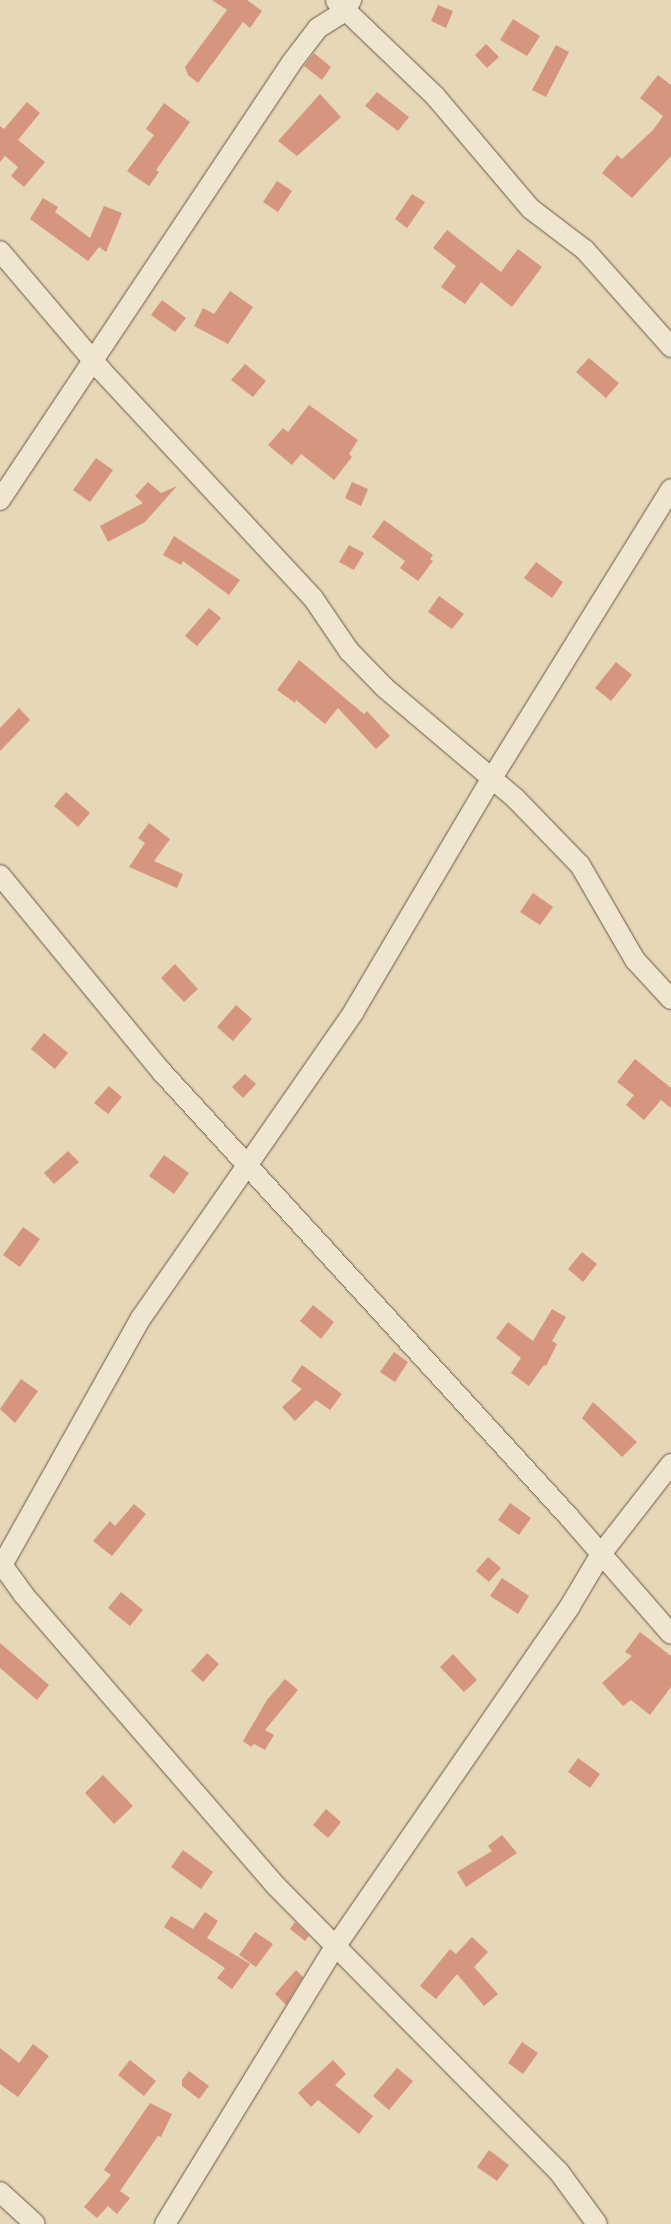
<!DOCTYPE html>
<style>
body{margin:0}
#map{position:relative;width:671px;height:2224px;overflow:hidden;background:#e6d7b7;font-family:"IM FELL Double Pica",serif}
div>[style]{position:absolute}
.building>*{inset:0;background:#d6957e}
.roads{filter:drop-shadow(0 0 1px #695844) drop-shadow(0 0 1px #695844)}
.minor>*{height:20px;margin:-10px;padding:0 10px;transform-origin:10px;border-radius:10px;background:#efe5d0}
span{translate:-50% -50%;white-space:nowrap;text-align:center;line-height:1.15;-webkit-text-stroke:4.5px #efe5d0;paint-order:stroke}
</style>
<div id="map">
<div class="building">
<i style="clip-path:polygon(212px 0,247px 0,262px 11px,250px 28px,243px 22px,198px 83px,188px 75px,185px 67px,227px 10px)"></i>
<i style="clip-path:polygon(438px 5px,453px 11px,446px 28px,431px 21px)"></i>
<i style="clip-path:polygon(513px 19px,540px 36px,527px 56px,500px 40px)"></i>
<i style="clip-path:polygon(486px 44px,499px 57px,487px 68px,475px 55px)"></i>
<i style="clip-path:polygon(556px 45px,569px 52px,546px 97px,532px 90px)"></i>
<i style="clip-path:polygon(314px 53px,331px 67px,322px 80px,304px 66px)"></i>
<i style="clip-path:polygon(658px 75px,671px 85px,671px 156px,632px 198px,602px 173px,617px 155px,622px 159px,653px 130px,663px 116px,640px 98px)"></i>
<i style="clip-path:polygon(377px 92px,409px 117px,398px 131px,365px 106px)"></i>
<i style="clip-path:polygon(320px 94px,341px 117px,297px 156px,278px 141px)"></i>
<i style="clip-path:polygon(27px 102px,40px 113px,18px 140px,45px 162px,24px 187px,11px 176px,18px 167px,5px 156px,0 162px,0 126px,4px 129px)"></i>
<i style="clip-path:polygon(164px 103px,190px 122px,156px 170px,159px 172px,149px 186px,127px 171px,154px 135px,146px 129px)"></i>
<i style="clip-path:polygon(277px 181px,292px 191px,278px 212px,263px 202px)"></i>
<i style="clip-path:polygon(412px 194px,425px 202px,407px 228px,395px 219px)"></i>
<i style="clip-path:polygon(43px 198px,58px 207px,55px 212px,90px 238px,104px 206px,122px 213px,106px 252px,99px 247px,88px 261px,30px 219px)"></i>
<i style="clip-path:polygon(447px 230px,501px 272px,518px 249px,542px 267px,512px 307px,481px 282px,465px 304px,441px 287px,456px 266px,433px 248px)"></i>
<i style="clip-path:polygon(230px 291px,253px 307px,228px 344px,194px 326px,203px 308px,214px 314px)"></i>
<i style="clip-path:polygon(162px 300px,186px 318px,175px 332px,151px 315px)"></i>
<i style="clip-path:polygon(589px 358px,619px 383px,606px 398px,576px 372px)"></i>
<i style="clip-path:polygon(245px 364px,266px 381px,253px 397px,231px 380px)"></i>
<i style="clip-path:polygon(309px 405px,358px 440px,349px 454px,352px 457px,334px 480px,301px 454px,292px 465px,268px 445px,283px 428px,288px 432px)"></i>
<i style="clip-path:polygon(96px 458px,113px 470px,90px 502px,73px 490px)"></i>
<i style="clip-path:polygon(148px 482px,161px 493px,177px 486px,145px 522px,108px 542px,100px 526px,143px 503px,135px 496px)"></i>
<i style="clip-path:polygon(352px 482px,368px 489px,361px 506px,345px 498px)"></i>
<i style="clip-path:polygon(384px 520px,433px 555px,430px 559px,433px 561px,418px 581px,400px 568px,405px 561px,372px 537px)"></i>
<i style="clip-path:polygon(174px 536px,240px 580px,229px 595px,183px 561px,181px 565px,163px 555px)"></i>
<i style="clip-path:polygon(349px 545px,364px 553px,354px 570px,339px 562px)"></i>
<i style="clip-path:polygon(536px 562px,563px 582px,552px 598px,524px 578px)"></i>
<i style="clip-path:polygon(439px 596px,464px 614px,452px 629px,428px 612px)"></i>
<i style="clip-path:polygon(209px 608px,221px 618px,197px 646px,185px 636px)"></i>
<i style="clip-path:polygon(299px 660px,364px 714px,367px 711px,390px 736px,376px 749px,338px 708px,325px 724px,296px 700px,295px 703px,277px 690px)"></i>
<i style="clip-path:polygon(616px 662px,632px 675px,611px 701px,595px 688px)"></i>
<i style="clip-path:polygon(19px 708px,30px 720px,0 751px,0 728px)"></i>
<i style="clip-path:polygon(66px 792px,90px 813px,78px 827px,54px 806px)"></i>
<i style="clip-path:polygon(149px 823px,170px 839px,154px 861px,183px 874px,177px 888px,129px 867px,145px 843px,138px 838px)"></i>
<i style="clip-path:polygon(533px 893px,553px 907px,540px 925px,520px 912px)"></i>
<i style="clip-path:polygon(175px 964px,198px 989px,184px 1002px,161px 978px)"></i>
<i style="clip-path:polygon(236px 1005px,252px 1019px,233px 1041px,217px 1027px)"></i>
<i style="clip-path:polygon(44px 1033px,68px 1053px,55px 1069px,31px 1049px)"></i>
<i style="clip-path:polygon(635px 1059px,671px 1088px,671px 1108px,661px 1100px,644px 1120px,626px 1105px,634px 1095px,617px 1082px)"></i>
<i style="clip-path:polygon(245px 1074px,256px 1084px,243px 1098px,232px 1087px)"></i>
<i style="clip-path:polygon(109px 1086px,122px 1097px,108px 1114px,94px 1103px)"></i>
<i style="clip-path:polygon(68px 1151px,79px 1162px,54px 1184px,44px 1173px)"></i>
<i style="clip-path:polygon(164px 1155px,189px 1173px,174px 1194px,149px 1176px)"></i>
<i style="clip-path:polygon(23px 1227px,40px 1239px,20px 1267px,3px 1255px)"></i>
<i style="clip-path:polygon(582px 1252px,597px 1264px,583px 1282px,568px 1269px)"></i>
<i style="clip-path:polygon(313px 1305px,334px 1322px,321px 1339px,300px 1321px)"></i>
<i style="clip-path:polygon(552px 1309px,566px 1317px,552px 1341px,557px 1344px,546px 1366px,544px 1365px,529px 1386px,511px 1373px,521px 1358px,496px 1338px,508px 1322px,533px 1341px)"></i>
<i style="clip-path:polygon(394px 1352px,408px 1362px,395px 1382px,380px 1372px)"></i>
<i style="clip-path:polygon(302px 1365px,342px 1394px,330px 1410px,316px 1400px,295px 1421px,282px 1407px,302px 1389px,291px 1381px)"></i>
<i style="clip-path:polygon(21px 1379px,38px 1391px,15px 1423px,0 1409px)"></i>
<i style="clip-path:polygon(593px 1402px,637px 1442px,622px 1457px,582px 1418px)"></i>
<i style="clip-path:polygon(510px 1503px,531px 1518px,519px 1535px,498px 1520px)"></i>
<i style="clip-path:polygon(134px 1504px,146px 1514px,112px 1556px,93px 1541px,110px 1521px,115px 1526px)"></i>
<i style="clip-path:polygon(488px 1557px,501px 1568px,489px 1582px,476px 1571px)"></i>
<i style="clip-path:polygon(502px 1578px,529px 1596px,518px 1614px,490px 1596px)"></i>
<i style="clip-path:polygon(121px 1592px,143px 1610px,130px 1626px,108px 1608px)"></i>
<i style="clip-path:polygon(640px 1632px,671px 1656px,671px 1687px,650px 1715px,631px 1700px,623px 1706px,602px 1683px,632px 1656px,625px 1652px)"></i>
<i style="clip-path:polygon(0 1643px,49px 1685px,37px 1700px,0 1668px)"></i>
<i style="clip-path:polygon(207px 1653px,219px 1664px,203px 1682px,191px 1671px)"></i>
<i style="clip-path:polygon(453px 1654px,477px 1680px,464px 1692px,440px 1667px)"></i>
<i style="clip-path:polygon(285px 1679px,298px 1690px,265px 1730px,274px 1735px,265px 1750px,254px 1744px,251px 1747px,243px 1741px,267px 1700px)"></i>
<i style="clip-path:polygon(578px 1758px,600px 1774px,590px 1788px,568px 1772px)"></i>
<i style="clip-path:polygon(103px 1775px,133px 1806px,114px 1824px,85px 1793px)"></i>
<i style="clip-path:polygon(326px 1809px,341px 1822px,328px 1838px,313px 1825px)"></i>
<i style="clip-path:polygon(502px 1835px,517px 1853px,466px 1887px,457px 1872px,492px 1851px,488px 1846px)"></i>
<i style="clip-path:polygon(183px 1850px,213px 1872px,201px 1889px,171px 1867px)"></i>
<i style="clip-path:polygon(205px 1912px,218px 1921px,207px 1938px,250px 1964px,232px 1989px,217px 1978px,225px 1968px,164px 1927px,171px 1916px,193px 1929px)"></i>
<i style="clip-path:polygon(295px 1922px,309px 1936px,305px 1941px,290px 1929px)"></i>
<i style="clip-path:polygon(255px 1932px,273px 1944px,256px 1967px,239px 1955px)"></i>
<i style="clip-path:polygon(472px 1937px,488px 1952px,474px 1967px,498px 1994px,484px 2006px,457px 1974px,436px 1999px,420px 1986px,450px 1949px,456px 1954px)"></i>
<i style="clip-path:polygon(296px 1970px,303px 1977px,286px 2005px,275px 1994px)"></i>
<i style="clip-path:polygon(522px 2042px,538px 2053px,523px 2074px,508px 2063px)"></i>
<i style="clip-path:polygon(33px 2044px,49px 2056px,18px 2097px,0 2084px,0 2048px,19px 2063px)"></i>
<i style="clip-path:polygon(130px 2060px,156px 2081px,144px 2096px,118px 2075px)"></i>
<i style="clip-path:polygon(333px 2060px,346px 2074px,335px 2085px,373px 2116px,359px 2134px,318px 2100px,311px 2107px,298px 2093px)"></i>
<i style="clip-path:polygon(397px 2068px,413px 2081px,389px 2110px,373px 2096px)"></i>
<i style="clip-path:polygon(189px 2071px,209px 2086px,199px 2099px,182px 2086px,182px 2080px)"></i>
<i style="clip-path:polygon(150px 2103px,172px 2114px,161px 2137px,158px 2136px,120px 2191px,130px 2198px,117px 2214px,108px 2206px,97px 2218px,84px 2207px,111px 2175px,104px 2170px)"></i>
<i style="clip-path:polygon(489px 2150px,509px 2165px,497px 2181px,477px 2167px)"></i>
</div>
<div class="roads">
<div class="minor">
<i style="left:336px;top:1px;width:137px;rotate:43.8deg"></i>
<i style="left:435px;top:96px;width:148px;rotate:49.7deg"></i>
<i style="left:531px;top:209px;width:68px;rotate:37.2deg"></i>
<i style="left:585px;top:250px;width:130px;rotate:48.4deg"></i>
<i style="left:0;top:251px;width:157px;rotate:49.6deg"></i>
<i style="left:102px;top:371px;width:310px;rotate:47.1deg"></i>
<i style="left:313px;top:598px;width:64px;rotate:55.8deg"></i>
<i style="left:349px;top:651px;width:50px;rotate:45.8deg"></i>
<i style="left:384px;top:687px;width:172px;rotate:40.3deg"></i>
<i style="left:515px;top:798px;width:93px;rotate:45.9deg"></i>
<i style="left:580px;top:865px;width:110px;rotate:59.9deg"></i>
<i style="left:635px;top:960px;width:53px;rotate:47.3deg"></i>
<i style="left:0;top:500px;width:526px;rotate:-56.31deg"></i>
<i style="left:292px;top:62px;width:43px;rotate:-52.6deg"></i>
<i style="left:318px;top:28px;width:32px;rotate:-32deg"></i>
<i style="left:345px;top:11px;width:13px;rotate:-61deg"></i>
<i style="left:0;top:875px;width:255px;rotate:50.6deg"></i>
<i style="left:162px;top:1072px;width:603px;rotate:47.55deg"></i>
<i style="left:569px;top:1517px;width:155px;rotate:48.9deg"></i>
<i style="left:0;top:1562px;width:39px;rotate:54deg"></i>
<i style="left:23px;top:1594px;width:386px;rotate:49.1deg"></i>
<i style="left:276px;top:1886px;width:402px;rotate:45.3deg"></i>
<i style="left:559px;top:2172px;width:64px;rotate:53.8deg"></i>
<i style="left:0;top:1569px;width:288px;rotate:-60.7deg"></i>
<i style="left:141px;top:1318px;width:374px;rotate:-55.2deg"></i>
<i style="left:354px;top:1011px;width:271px;rotate:-59.4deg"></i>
<i style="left:492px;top:778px;width:340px;rotate:-58.2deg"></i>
<i style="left:0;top:2192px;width:47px;rotate:42.4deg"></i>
<i style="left:165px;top:2224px;width:325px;rotate:-58.5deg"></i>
<i style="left:335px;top:1947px;width:414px;rotate:-55.4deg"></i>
<i style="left:570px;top:1606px;width:61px;rotate:-59.2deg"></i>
<i style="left:601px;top:1554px;width:114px;rotate:-52.1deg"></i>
</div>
</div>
</div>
